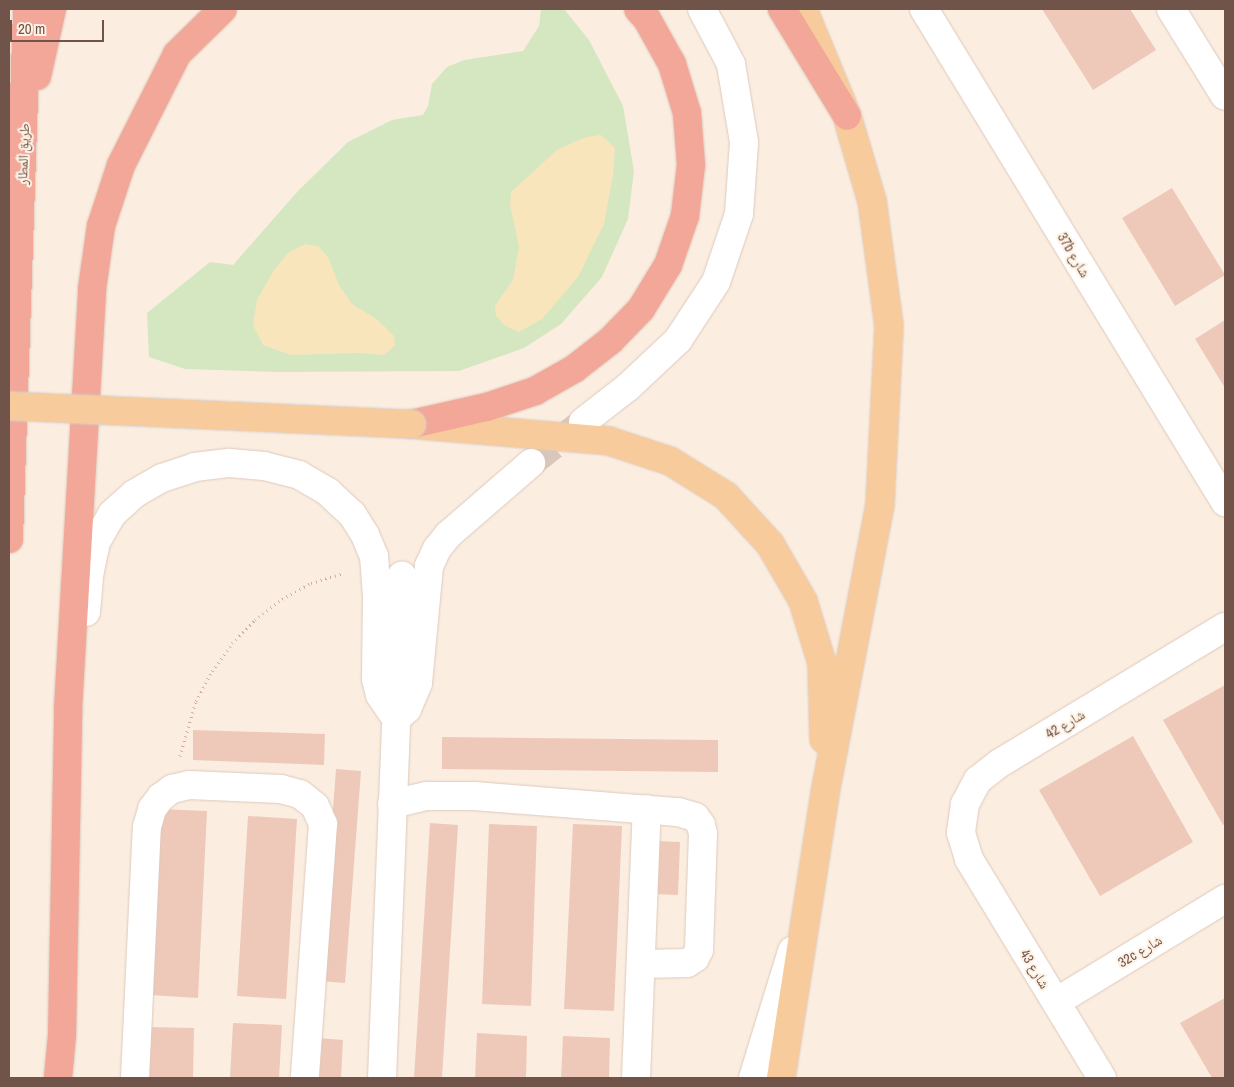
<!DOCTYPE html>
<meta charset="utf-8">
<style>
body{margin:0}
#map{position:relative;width:1234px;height:1087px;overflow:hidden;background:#fbeee0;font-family:"Archivo Narrow","Noto Naskh Arabic",sans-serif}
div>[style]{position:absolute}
.green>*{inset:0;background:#d4e7c0}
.sand>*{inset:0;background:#f9e5bc}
.building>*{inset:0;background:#eec9b9}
.minor-tunnel>*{height:28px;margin-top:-14px;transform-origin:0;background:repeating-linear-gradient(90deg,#d8c7ba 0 28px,transparent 0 42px)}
.path>*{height:3px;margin-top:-1.5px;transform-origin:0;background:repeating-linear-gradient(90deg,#d3ac9d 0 1px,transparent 0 5px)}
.roads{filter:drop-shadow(0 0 1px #dec9bd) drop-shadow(0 0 1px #dec9bd)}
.minor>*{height:28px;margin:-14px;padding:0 14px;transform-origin:14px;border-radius:14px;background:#fff}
.major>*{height:28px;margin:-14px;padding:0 14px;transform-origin:14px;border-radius:14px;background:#f7cb9b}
.highway>*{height:28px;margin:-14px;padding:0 14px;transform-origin:14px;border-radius:14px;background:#f2a799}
.bridges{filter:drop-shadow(0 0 1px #d7cfcc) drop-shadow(0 0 1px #d7cfcc)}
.major-bridge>*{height:28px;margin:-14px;padding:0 14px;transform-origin:14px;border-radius:14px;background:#f7cb9b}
span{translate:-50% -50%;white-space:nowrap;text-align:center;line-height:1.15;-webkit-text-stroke:4px #fef2e5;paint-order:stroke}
.street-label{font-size:14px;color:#705349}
.frame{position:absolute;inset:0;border:10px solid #705349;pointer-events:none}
.scale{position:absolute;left:10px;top:20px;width:94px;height:22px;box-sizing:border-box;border:2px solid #705349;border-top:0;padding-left:6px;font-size:15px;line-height:18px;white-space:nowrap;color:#705349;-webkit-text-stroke:4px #fef2e5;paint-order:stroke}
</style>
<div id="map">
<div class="green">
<i style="clip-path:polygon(541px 9px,564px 9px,589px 40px,623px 106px,634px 171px,628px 219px,602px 277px,561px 324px,524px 348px,459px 371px,278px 372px,185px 369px,149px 357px,147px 313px,210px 262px,233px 265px,298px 191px,348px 142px,392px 120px,423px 115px,428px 106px,432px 84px,447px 67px,464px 60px,523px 51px,539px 26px)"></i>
</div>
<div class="sand">
<i style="clip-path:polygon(601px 135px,615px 148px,613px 175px,604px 224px,578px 277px,542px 319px,519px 332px,505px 326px,496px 316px,495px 306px,513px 280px,519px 247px,510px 204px,511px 192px,558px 149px,586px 137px)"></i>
<i style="clip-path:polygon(305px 244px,318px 246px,328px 257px,339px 285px,352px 304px,378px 320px,394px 336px,395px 345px,384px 355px,359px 353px,291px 355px,263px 345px,253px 325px,257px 300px,274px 270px,288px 253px)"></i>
</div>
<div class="building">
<i style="clip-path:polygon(1042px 9px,1130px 9px,1156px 50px,1093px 90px)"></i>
<i style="clip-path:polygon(1172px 188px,1225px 275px,1175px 306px,1122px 218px)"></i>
<i style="clip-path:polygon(1225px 320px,1225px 388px,1195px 339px)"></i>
<i style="clip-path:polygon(1225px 685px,1225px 824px,1223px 825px,1163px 720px)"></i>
<i style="clip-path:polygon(193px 730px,325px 734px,324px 765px,193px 760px)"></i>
<i style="clip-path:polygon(1133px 736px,1193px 842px,1100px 896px,1039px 790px)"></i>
<i style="clip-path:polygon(442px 737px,718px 740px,718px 772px,442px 769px)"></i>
<i style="clip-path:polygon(336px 769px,361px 771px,345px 983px,320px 981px)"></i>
<i style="clip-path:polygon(158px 809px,207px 811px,198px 998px,149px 995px)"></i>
<i style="clip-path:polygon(248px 816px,297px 819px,286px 999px,237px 996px)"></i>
<i style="clip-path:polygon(430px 823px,458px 825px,442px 1078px,414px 1078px)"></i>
<i style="clip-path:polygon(489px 824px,537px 826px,531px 1006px,482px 1004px)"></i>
<i style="clip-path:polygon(573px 824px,622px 826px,614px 1011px,564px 1009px)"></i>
<i style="clip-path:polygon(656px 841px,680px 842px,678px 895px,654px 894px)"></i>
<i style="clip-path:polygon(1225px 998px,1225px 1078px,1212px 1078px,1180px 1023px)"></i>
<i style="clip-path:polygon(233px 1023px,282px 1025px,279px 1078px,230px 1078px)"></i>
<i style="clip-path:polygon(149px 1027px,194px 1028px,193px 1078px,148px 1078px)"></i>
<i style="clip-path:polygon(477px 1033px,527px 1036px,526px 1078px,475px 1078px)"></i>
<i style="clip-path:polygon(563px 1036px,610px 1038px,609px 1078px,561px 1078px)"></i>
<i style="clip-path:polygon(318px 1038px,343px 1040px,341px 1078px,316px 1078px)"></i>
</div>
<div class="minor-tunnel">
<i style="left:531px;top:463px;width:60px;rotate:-38.2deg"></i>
</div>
<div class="path">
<i style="left:180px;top:756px;width:57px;rotate:-73.8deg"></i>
<i style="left:196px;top:701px;width:34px;rotate:-62deg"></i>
<i style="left:212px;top:671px;width:34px;rotate:-54deg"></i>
<i style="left:232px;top:643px;width:33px;rotate:-45deg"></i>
<i style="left:255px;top:620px;width:34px;rotate:-38deg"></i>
<i style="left:282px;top:599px;width:33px;rotate:-29deg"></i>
<i style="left:311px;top:583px;width:34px;rotate:-17deg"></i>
</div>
<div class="roads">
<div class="minor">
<i style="left:924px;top:9px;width:578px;rotate:58.59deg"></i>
<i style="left:1171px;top:9px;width:102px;rotate:58.2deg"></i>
<i style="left:583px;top:422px;width:57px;rotate:-37.9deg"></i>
<i style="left:628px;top:387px;width:69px;rotate:-43.2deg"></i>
<i style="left:678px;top:340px;width:69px;rotate:-56.8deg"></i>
<i style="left:716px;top:282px;width:72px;rotate:-71.3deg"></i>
<i style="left:739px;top:214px;width:72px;rotate:-86deg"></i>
<i style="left:744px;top:142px;width:79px;rotate:-99.5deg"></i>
<i style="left:731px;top:64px;width:62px;rotate:-117.8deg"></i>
<i style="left:86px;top:612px;width:37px;rotate:-85deg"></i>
<i style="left:89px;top:575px;width:34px;rotate:-78deg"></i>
<i style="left:96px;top:542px;width:32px;rotate:-60deg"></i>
<i style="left:112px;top:514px;width:30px;rotate:-42deg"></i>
<i style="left:134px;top:494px;width:32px;rotate:-30deg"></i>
<i style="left:162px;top:478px;width:35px;rotate:-18deg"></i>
<i style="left:195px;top:467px;width:35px;rotate:-7deg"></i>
<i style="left:230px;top:463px;width:34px;rotate:5deg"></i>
<i style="left:264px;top:466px;width:36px;rotate:14deg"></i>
<i style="left:299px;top:475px;width:34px;rotate:30deg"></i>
<i style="left:328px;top:492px;width:33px;rotate:43deg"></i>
<i style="left:352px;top:514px;width:25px;rotate:58deg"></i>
<i style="left:365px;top:535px;width:23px;rotate:67deg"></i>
<i style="left:374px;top:556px;width:40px;rotate:85.7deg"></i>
<i style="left:377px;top:596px;width:83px;rotate:90.7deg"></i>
<i style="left:376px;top:679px;width:16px;rotate:76deg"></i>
<i style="left:380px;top:695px;width:29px;rotate:56deg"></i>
<i style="left:396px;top:719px;width:15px;rotate:-42deg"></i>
<i style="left:407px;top:709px;width:28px;rotate:-67deg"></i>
<i style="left:418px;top:683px;width:106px;rotate:-84.6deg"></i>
<i style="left:428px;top:577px;width:11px;rotate:-85deg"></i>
<i style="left:429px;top:566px;width:19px;rotate:-65deg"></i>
<i style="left:437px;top:549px;width:18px;rotate:-52deg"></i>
<i style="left:448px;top:535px;width:110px;rotate:-40.9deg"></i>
<i style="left:392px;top:804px;width:37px;rotate:-13deg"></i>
<i style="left:428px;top:796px;width:46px"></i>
<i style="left:474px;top:796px;width:205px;rotate:4.5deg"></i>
<i style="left:678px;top:812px;width:18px;rotate:16deg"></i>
<i style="left:695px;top:817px;width:10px;rotate:53deg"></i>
<i style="left:701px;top:825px;width:9px;rotate:77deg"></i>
<i style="left:703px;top:834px;width:116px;rotate:92deg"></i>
<i style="left:699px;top:950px;width:9px;rotate:117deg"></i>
<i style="left:695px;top:958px;width:9px;rotate:148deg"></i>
<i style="left:687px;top:963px;width:45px;rotate:178.7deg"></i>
<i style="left:1056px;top:1002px;width:198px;rotate:-31.4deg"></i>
<i style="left:135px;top:1078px;width:251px;rotate:-87.3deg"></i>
<i style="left:147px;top:827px;width:19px;rotate:-74deg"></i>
<i style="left:152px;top:809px;width:15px;rotate:-53deg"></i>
<i style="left:161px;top:797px;width:14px;rotate:-36deg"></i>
<i style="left:172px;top:789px;width:17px;rotate:-13deg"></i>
<i style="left:189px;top:785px;width:92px;rotate:2.5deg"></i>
<i style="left:281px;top:789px;width:20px;rotate:15deg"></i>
<i style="left:300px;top:794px;width:19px;rotate:39deg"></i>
<i style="left:315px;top:806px;width:20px;rotate:66deg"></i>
<i style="left:323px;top:824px;width:255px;rotate:94.1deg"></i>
<i style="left:382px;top:1078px;width:503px;rotate:-87.72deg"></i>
<i style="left:636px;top:1078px;width:269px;rotate:-87.7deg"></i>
<i style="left:753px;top:1078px;width:133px;rotate:-72.9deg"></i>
<i style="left:1102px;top:1078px;width:256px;rotate:-121.3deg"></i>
<i style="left:969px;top:859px;width:28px;rotate:-107deg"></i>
<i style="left:961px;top:832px;width:28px;rotate:-82deg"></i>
<i style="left:965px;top:804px;width:27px;rotate:-62deg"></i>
<i style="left:978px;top:780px;width:28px;rotate:-38deg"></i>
<i style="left:1000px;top:763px;width:263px;rotate:-31.2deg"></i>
</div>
<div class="major">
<i style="left:420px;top:425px;width:190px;rotate:4.8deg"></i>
<i style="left:609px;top:441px;width:64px;rotate:18.2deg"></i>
<i style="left:670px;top:461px;width:66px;rotate:32deg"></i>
<i style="left:726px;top:496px;width:65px;rotate:47.5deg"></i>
<i style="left:770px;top:544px;width:66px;rotate:59.9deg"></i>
<i style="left:803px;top:601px;width:65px;rotate:73deg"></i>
<i style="left:822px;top:663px;width:76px;rotate:88.5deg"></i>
<i style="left:781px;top:1078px;width:288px;rotate:-81.2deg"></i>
<i style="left:825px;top:793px;width:294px;rotate:-79.2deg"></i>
<i style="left:880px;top:504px;width:178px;rotate:-87.1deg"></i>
<i style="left:889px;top:326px;width:126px;rotate:-97.7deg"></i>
<i style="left:872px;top:201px;width:89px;rotate:-106.4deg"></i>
<i style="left:847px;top:116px;width:116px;rotate:-112.4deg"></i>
</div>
<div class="highway">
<i style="left:782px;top:9px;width:125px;rotate:58.7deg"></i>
<i style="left:37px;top:76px;width:69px;rotate:-77.4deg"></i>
<i style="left:412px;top:424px;width:77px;rotate:-12.8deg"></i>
<i style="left:487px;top:407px;width:51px;rotate:-18.4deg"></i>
<i style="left:535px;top:391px;width:45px;rotate:-29.4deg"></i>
<i style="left:574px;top:369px;width:46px;rotate:-37.9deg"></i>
<i style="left:610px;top:341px;width:45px;rotate:-45.9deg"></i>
<i style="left:641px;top:309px;width:52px;rotate:-58.5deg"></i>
<i style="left:668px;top:265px;width:52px;rotate:-70.9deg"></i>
<i style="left:685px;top:216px;width:51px;rotate:-83.3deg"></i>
<i style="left:691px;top:165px;width:52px;rotate:-94.4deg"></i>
<i style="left:687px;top:113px;width:51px;rotate:-107deg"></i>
<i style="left:672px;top:64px;width:51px;rotate:-119.1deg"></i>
<i style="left:647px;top:19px;width:13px;rotate:-132deg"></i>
<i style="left:9px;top:539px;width:530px;rotate:-88.05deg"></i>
<i style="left:58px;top:1078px;width:43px;rotate:-84.7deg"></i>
<i style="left:62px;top:1035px;width:326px;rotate:-88.9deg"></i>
<i style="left:68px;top:709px;width:421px;rotate:-86.7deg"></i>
<i style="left:92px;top:289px;width:64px;rotate:-81.9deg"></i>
<i style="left:101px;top:226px;width:64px;rotate:-71.8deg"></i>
<i style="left:121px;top:165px;width:124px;rotate:-63.2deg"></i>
<i style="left:177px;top:54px;width:64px;rotate:-44.4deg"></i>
</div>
</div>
<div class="bridges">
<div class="major-bridge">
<i style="left:9px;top:406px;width:403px;rotate:2.6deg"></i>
</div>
</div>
<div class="street-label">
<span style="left:23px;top:154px;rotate:-88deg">طريق المطار</span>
<span style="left:1074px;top:255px;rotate:59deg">37b شارع</span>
<span style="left:1065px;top:724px;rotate:-31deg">شارع 42</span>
<span style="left:1140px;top:951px;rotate:-31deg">32c شارع</span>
<span style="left:1035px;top:969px;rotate:59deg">شارع 43</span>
</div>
<div class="frame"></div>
<div class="scale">20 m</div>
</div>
